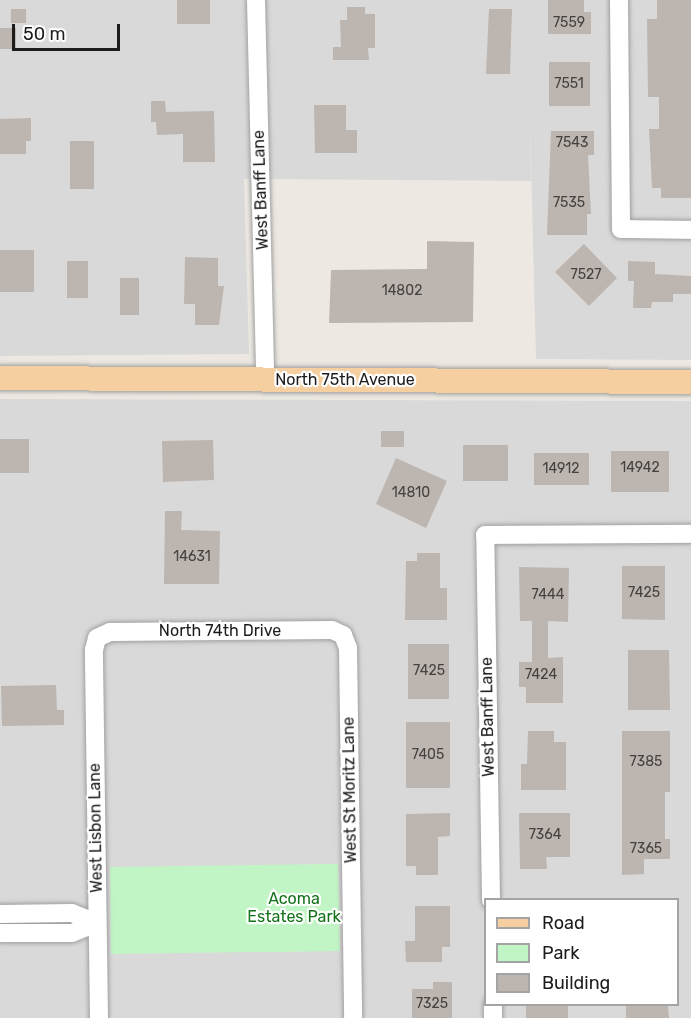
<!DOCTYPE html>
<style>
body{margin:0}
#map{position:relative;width:691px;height:1018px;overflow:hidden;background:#ede9e2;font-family:Rubik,sans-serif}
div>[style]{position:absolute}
.residential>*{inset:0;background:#dad9d9}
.park>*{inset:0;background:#c1f5c5}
.building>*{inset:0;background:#bdb5af}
.roads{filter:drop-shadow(0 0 2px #a0a0a0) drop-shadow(0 0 2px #a0a0a0)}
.minor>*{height:18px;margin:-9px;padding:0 9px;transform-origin:9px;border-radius:9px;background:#fff}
.major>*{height:24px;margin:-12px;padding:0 12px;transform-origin:12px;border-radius:12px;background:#f5cf9f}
span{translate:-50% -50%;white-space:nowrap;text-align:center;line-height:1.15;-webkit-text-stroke:4.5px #fff;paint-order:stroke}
.number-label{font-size:14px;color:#444241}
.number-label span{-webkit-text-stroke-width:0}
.street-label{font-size:16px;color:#1c1c1c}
.park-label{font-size:16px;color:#137219}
.legend{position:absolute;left:484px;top:898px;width:195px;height:108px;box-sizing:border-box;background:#fff;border:2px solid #a4a4a4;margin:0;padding:8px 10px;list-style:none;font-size:18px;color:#1c1c1c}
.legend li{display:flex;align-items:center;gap:12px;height:30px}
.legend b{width:30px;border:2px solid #a4a4a4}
.scale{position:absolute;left:12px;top:24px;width:108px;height:27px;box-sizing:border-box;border:3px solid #1c1c1c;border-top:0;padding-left:8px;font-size:18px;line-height:21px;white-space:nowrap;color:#1c1c1c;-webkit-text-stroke:4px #fff;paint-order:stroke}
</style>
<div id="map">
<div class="residential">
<i style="clip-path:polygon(0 0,691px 0,691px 360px,536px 359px,529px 86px,531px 181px,244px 179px,249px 354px,0 356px)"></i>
<i style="clip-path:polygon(evenodd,0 399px,691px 401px,691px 1018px,0 1018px,0 399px,486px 900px,678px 900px,678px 1004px,486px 1004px,486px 900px)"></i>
</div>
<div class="park">
<i style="clip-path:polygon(338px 864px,340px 951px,111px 954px,110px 867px)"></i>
</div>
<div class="building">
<i style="clip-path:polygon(177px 0,210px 0,210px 24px,177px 24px)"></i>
<i style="clip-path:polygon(548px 0,584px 0,584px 12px,591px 12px,591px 34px,548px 34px)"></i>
<i style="clip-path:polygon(657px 0,691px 0,691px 198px,661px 198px,661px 188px,652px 188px,649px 129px,659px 129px,659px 97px,648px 97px,647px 19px,657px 19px)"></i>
<i style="clip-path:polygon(347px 7px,365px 7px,365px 14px,375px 14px,375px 48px,368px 48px,369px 60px,333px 60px,333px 47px,341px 47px,340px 20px,347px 20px)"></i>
<i style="clip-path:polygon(11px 9px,26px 9px,26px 23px,11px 23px)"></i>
<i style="clip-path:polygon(489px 9px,512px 9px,510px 74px,486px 74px)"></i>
<i style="clip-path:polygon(0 28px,16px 28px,16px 49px,0 49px)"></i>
<i style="clip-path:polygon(549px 62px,590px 62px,590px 106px,549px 106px)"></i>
<i style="clip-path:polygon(151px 101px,165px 101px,166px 112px,214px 111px,215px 162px,183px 162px,183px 134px,157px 135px,156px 122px,151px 122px)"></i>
<i style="clip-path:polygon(314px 105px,346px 105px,346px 130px,357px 130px,357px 153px,315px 153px)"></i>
<i style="clip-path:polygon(31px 118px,31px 141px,26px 141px,26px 154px,0 154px,0 119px)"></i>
<i style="clip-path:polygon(551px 131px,594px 131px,594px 155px,588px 155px,591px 214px,587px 214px,587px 235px,547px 235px)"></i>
<i style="clip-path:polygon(70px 141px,94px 141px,94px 189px,70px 189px)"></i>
<i style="clip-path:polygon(427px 241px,474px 242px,473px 322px,329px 323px,331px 270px,427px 269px)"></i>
<i style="clip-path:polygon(584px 244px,617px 278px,589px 306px,555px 272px)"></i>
<i style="clip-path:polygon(0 250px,34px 250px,34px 292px,0 292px)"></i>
<i style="clip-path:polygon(185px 257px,218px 258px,218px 286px,224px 286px,219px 325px,195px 325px,195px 304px,184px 304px)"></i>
<i style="clip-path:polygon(67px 261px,88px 261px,88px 298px,67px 298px)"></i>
<i style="clip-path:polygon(628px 261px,655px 262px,655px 274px,691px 276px,691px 294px,673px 294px,673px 302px,652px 302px,651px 308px,633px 308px,634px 281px,628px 281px)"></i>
<i style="clip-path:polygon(120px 278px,139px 278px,139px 315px,120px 315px)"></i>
<i style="clip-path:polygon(381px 431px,404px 431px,404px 447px,381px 447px)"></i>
<i style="clip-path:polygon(0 439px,29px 439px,29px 473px,0 473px)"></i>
<i style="clip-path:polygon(213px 440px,214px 480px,163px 482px,162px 441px)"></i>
<i style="clip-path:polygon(463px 445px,508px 445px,508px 481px,463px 481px)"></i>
<i style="clip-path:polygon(611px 451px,669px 451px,669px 492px,611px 492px)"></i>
<i style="clip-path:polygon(534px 453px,589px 453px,589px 485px,534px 485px)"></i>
<i style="clip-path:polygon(396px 458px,447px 481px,426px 528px,376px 504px)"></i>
<i style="clip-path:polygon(165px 511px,182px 511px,181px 530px,220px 531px,219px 584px,164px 584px)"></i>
<i style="clip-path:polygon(417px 553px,440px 553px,440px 588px,447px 588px,447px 620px,405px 620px,406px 561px,417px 561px)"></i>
<i style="clip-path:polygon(622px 566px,665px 566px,665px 620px,622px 619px)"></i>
<i style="clip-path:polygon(519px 567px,569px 568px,568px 622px,548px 621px,548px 658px,563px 657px,563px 703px,526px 703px,526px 687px,519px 687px,519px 662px,532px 662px,532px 621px,520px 621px)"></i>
<i style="clip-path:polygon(408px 644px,449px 644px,449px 699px,408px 699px)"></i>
<i style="clip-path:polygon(628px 650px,669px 650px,670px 710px,628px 710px)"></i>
<i style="clip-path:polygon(56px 685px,57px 710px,64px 710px,64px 725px,2px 726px,1px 686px)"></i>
<i style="clip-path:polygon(406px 722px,450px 722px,450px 788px,406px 788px)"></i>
<i style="clip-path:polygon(528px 731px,554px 731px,554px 742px,566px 742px,566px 790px,521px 790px,521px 764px,527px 764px)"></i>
<i style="clip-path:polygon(622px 731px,670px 731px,670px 792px,665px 792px,665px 839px,670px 839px,670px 859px,644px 859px,644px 874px,622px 875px)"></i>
<i style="clip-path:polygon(450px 813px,450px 836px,438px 837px,438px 875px,416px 875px,416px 866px,406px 866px,406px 814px)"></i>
<i style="clip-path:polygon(519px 813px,570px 813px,570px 857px,546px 857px,547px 869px,520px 869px)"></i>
<i style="clip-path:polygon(415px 906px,450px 906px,450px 947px,442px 947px,442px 962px,406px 962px,405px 941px,415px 941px)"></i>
<i style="clip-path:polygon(433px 982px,452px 982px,452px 1018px,412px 1018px,412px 989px,433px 989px)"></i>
<i style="clip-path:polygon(526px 1005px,568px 1005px,568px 1018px,526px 1018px)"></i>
<i style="clip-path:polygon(626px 1005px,668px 1005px,669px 1018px,626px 1018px)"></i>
</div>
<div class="roads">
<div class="minor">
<i style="left:256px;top:0;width:380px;rotate:88.6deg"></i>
<i style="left:619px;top:0;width:229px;rotate:89.5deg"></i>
<i style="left:621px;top:229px;width:70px;rotate:0.8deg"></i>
<i style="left:491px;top:900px;width:365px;rotate:-90.9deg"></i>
<i style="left:485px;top:535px;width:206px;rotate:-0.3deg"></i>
<i style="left:0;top:914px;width:72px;rotate:-0.8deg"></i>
<i style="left:72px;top:913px;width:27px;rotate:22deg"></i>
<i style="left:0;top:933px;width:72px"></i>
<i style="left:72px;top:933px;width:27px;rotate:-22deg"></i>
<i style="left:493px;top:1004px;width:14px;rotate:90deg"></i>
<i style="left:99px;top:1018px;width:368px;rotate:-90.8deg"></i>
<i style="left:94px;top:650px;width:12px;rotate:-76deg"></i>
<i style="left:97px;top:638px;width:14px;rotate:-25deg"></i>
<i style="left:110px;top:632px;width:222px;rotate:-0.5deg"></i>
<i style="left:332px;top:630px;width:12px;rotate:24deg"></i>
<i style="left:343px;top:635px;width:14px;rotate:69deg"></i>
<i style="left:348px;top:648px;width:370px;rotate:89.2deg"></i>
</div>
<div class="major">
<i style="left:0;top:378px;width:691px;rotate:0.33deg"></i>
</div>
</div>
<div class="number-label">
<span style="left:569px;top:23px">7559</span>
<span style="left:569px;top:84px">7551</span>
<span style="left:572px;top:143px">7543</span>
<span style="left:569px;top:203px">7535</span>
<span style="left:586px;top:275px">7527</span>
<span style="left:402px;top:291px">14802</span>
<span style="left:640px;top:468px">14942</span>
<span style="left:561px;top:469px">14912</span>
<span style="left:411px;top:493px">14810</span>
<span style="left:192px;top:557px">14631</span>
<span style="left:644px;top:593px">7425</span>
<span style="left:548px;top:595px">7444</span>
<span style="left:429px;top:671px">7425</span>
<span style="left:541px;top:675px">7424</span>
<span style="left:428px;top:755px">7405</span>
<span style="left:646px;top:762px">7385</span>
<span style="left:545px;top:835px">7364</span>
<span style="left:646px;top:849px">7365</span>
<span style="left:432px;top:1004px">7325</span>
</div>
<div class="street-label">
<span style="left:261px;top:190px;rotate:-92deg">West Banff Lane</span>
<span style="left:345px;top:380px">North 75th Avenue</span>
<span style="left:220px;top:631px">North 74th Drive</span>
<span style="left:488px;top:717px;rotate:-91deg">West Banff Lane</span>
<span style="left:350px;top:790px;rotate:-91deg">West St Moritz Lane</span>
<span style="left:96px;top:828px;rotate:-91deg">West Lisbon Lane</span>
</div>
<div class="park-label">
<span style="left:294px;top:908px">Acoma<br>Estates Park</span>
</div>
<ul class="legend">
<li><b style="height:8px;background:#f5cf9f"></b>Road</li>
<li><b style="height:16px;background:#c1f5c5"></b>Park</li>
<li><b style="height:16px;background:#bdb5af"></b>Building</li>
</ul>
<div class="scale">50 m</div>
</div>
